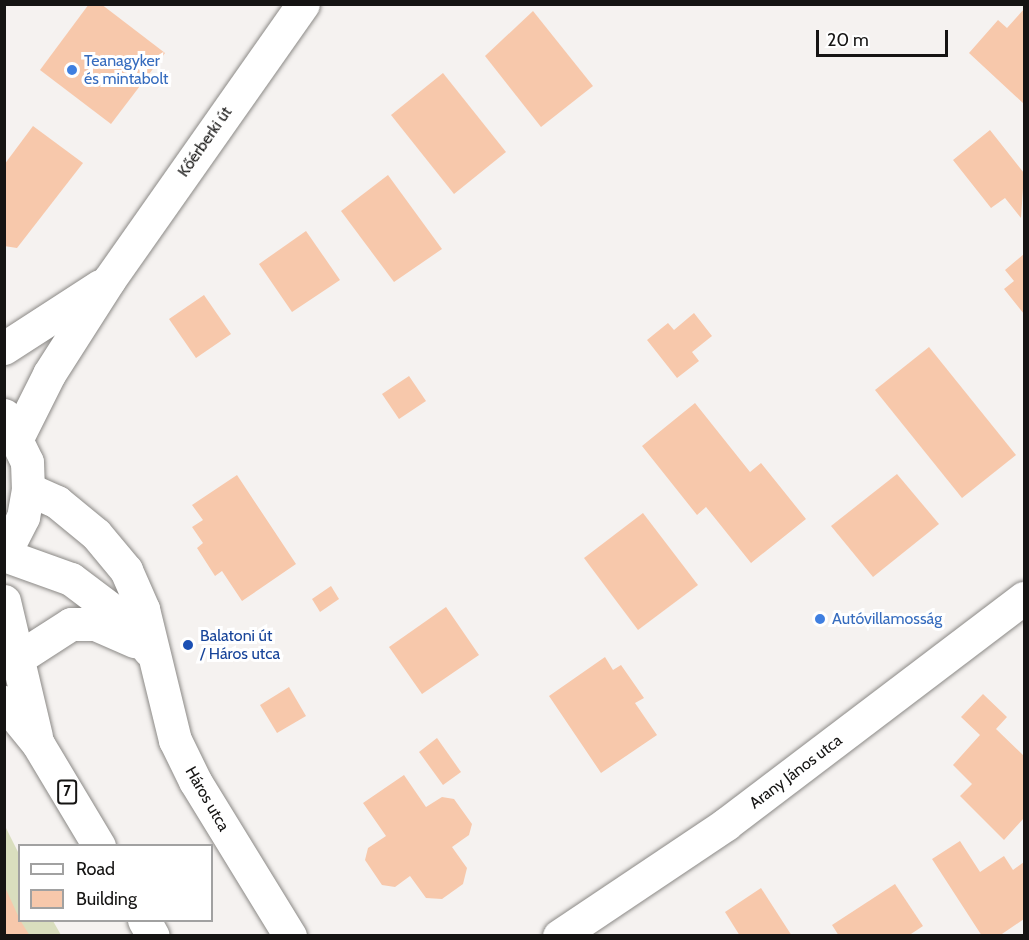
<!DOCTYPE html>
<meta charset="utf-8">
<style>
body{margin:0}
#map{position:relative;width:1029px;height:940px;overflow:hidden;background:#f5f2f0;font-family:Cabin,sans-serif}
div>[style]{position:absolute}
.green>*{inset:0;background:#d9debe}
.building>*{inset:0;background:#f7c8ab}
.roads{filter:drop-shadow(0 0 2px #8b8986) drop-shadow(0 0 2px #8b8986)}
.street>*{height:33px;margin:-16.5px;padding:0 16.5px;transform-origin:16.5px;border-radius:16.5px;background:#fff}
.secondary>*{height:33px;margin:-16.5px;padding:0 16.5px;transform-origin:16.5px;border-radius:16.5px;background:#fff}
.primary>*{height:33px;margin:-16.5px;padding:0 16.5px;transform-origin:16.5px;border-radius:16.5px;background:#fff}
.dots>*{width:16px;height:16px;translate:-50% -50%;box-sizing:border-box;border:3px solid #fff;border-radius:50%}
span{translate:-50% -50%;white-space:nowrap;text-align:center;line-height:1.15;-webkit-text-stroke:6px #fff;paint-order:stroke}
.shield-label span{padding:2px 4px;background:#fff;border:2px solid;border-radius:4px;-webkit-text-stroke-width:0}
.shield-label{font-size:15px;color:#151413;font-weight:700}
.shop-label{font-size:16px;color:#366cbe}
.left{translate:0 -50%;text-align:left}
.street-label{font-size:16px;color:#151413}
.transit-label{font-size:16px;color:#164399}
.frame{position:absolute;inset:0;border:6px solid #151413;pointer-events:none}
.legend{position:absolute;left:18px;top:844px;width:195px;height:78px;box-sizing:border-box;background:#fff;border:2px solid #a1a1a1;margin:0;padding:8px 10px;list-style:none;font-size:18px;color:#151413}
.legend li{display:flex;align-items:center;gap:12px;height:30px}
.legend b{width:30px;border:2px solid #a1a1a1}
.scale{position:absolute;left:816px;top:30px;width:132px;height:27px;box-sizing:border-box;border:3px solid #151413;border-top:0;padding-left:8px;font-size:18px;line-height:21px;white-space:nowrap;color:#151413;-webkit-text-stroke:4px #fff;paint-order:stroke}
</style>
<div id="map">
<div class="green">
<i style="clip-path:polygon(4px 824px,19px 854px,20px 920px,53px 921px,61px 935px,5px 935px)"></i>
</div>
<div class="building">
<i style="clip-path:polygon(89px 4px,101px 4px,165px 53px,111px 124px,40px 70px)"></i>
<i style="clip-path:polygon(1024px 9px,1024px 104px,969px 53px,998px 20px,1007px 28px)"></i>
<i style="clip-path:polygon(533px 11px,593px 86px,541px 127px,485px 56px)"></i>
<i style="clip-path:polygon(443px 73px,506px 152px,454px 194px,391px 115px)"></i>
<i style="clip-path:polygon(33px 126px,83px 163px,17px 248px,4px 246px,4px 165px)"></i>
<i style="clip-path:polygon(990px 130px,1024px 173px,1021px 218px,1005px 198px,991px 208px,953px 160px)"></i>
<i style="clip-path:polygon(388px 175px,442px 249px,394px 282px,341px 211px)"></i>
<i style="clip-path:polygon(306px 231px,340px 280px,292px 312px,259px 264px)"></i>
<i style="clip-path:polygon(1024px 254px,1024px 314px,1004px 289px,1014px 281px,1005px 270px)"></i>
<i style="clip-path:polygon(204px 295px,231px 334px,196px 358px,169px 319px)"></i>
<i style="clip-path:polygon(694px 313px,712px 336px,692px 352px,699px 361px,677px 378px,647px 340px,668px 323px,674px 330px)"></i>
<i style="clip-path:polygon(929px 347px,1016px 455px,962px 498px,875px 390px)"></i>
<i style="clip-path:polygon(409px 376px,426px 401px,399px 419px,382px 394px)"></i>
<i style="clip-path:polygon(695px 403px,750px 472px,761px 463px,806px 519px,751px 563px,706px 507px,697px 515px,642px 446px)"></i>
<i style="clip-path:polygon(897px 474px,939px 524px,873px 577px,831px 526px)"></i>
<i style="clip-path:polygon(237px 475px,296px 564px,242px 601px,222px 571px,215px 576px,197px 548px,203px 543px,192px 527px,203px 520px,192px 505px)"></i>
<i style="clip-path:polygon(643px 513px,698px 585px,638px 630px,584px 558px)"></i>
<i style="clip-path:polygon(331px 586px,339px 599px,320px 612px,312px 599px)"></i>
<i style="clip-path:polygon(446px 607px,479px 655px,422px 694px,389px 647px)"></i>
<i style="clip-path:polygon(605px 657px,613px 670px,621px 665px,644px 698px,635px 703px,657px 735px,601px 773px,549px 696px)"></i>
<i style="clip-path:polygon(289px 687px,306px 716px,277px 733px,260px 705px)"></i>
<i style="clip-path:polygon(983px 694px,1007px 717px,996px 729px,1024px 756px,1024px 818px,1004px 840px,960px 796px,972px 784px,953px 765px,980px 735px,961px 717px)"></i>
<i style="clip-path:polygon(437px 738px,461px 772px,443px 785px,419px 752px)"></i>
<i style="clip-path:polygon(404px 775px,426px 807px,442px 797px,454px 799px,472px 824px,469px 835px,452px 847px,467px 868px,463px 884px,442px 899px,426px 898px,410px 876px,395px 887px,382px 885px,365px 860px,368px 848px,386px 836px,363px 803px)"></i>
<i style="clip-path:polygon(960px 841px,980px 872px,1004px 856px,1013px 870px,1024px 862px,1024px 919px,999px 936px,982px 936px,932px 859px)"></i>
<i style="clip-path:polygon(895px 884px,923px 926px,908px 936px,839px 936px,832px 925px)"></i>
<i style="clip-path:polygon(4px 885px,20px 920px,30px 936px,4px 936px)"></i>
<i style="clip-path:polygon(761px 888px,792px 936px,740px 936px,725px 912px)"></i>
</div>
<div class="roads">
<div class="street">
<i style="left:4px;top:348px;width:114px;rotate:-32.9deg"></i>
<i style="left:18px;top:436px;width:69px;rotate:-63.4deg"></i>
<i style="left:49px;top:374px;width:112px;rotate:-57.4deg"></i>
<i style="left:109px;top:280px;width:337px;rotate:-54.9deg"></i>
<i style="left:559px;top:936px;width:201px;rotate:-33.8deg"></i>
<i style="left:726px;top:824px;width:374px;rotate:-37.2deg"></i>
</div>
<div class="secondary">
<i style="left:28px;top:489px;width:32px;rotate:24deg"></i>
<i style="left:57px;top:502px;width:50px;rotate:39.4deg"></i>
<i style="left:96px;top:534px;width:47px;rotate:50.2deg"></i>
<i style="left:126px;top:570px;width:43px;rotate:66.4deg"></i>
<i style="left:143px;top:609px;width:135px;rotate:76.3deg"></i>
<i style="left:175px;top:740px;width:46px;rotate:64deg"></i>
<i style="left:195px;top:781px;width:182px;rotate:58.5deg"></i>
<i style="left:4px;top:555px;width:71px;rotate:19.7deg"></i>
<i style="left:71px;top:579px;width:71px;rotate:37deg"></i>
<i style="left:128px;top:622px;width:35px;rotate:53deg"></i>
<i style="left:18px;top:658px;width:63px;rotate:-32.7deg"></i>
<i style="left:71px;top:624px;width:24px"></i>
<i style="left:95px;top:624px;width:43px;rotate:23.6deg"></i>
</div>
<div class="primary">
<i style="left:4px;top:415px;width:52px;rotate:63.9deg"></i>
<i style="left:27px;top:462px;width:27px;rotate:88deg"></i>
<i style="left:28px;top:489px;width:28px;rotate:100deg"></i>
<i style="left:23px;top:517px;width:42px;rotate:117.2deg"></i>
<i style="left:4px;top:601px;width:139px;rotate:76.7deg"></i>
<i style="left:4px;top:702px;width:54px;rotate:51deg"></i>
<i style="left:38px;top:744px;width:119px;rotate:59.1deg"></i>
<i style="left:144px;top:920px;width:18px;rotate:61deg"></i>
</div>
</div>
<div class="dots">
<i style="left:72px;top:70px;background:#3f7fe0"></i>
<i style="left:820px;top:619px;background:#3f7fe0"></i>
<i style="left:188px;top:645px;background:#1a4fb4"></i>
</div>
<div class="shield-label">
<span style="left:67px;top:792px">7</span>
</div>
<div class="shop-label">
<span class="left" style="left:84px;top:70px">Teanagyker<br>és mintabolt</span>
<span class="left" style="left:832px;top:619px">Autóvillamosság</span>
</div>
<div class="street-label">
<span style="left:205px;top:142px;rotate:-55deg">Kőérberki út</span>
<span style="left:796px;top:772px;rotate:-37deg">Arany János utca</span>
<span style="left:207px;top:799px;rotate:60deg">Háros utca</span>
</div>
<div class="transit-label">
<span class="left" style="left:200px;top:645px">Balatoni út<br>/ Háros utca</span>
</div>
<div class="frame"></div>
<ul class="legend">
<li><b style="height:8px;background:#fff"></b>Road</li>
<li><b style="height:16px;background:#f7c8ab"></b>Building</li>
</ul>
<div class="scale">20 m</div>
</div>
